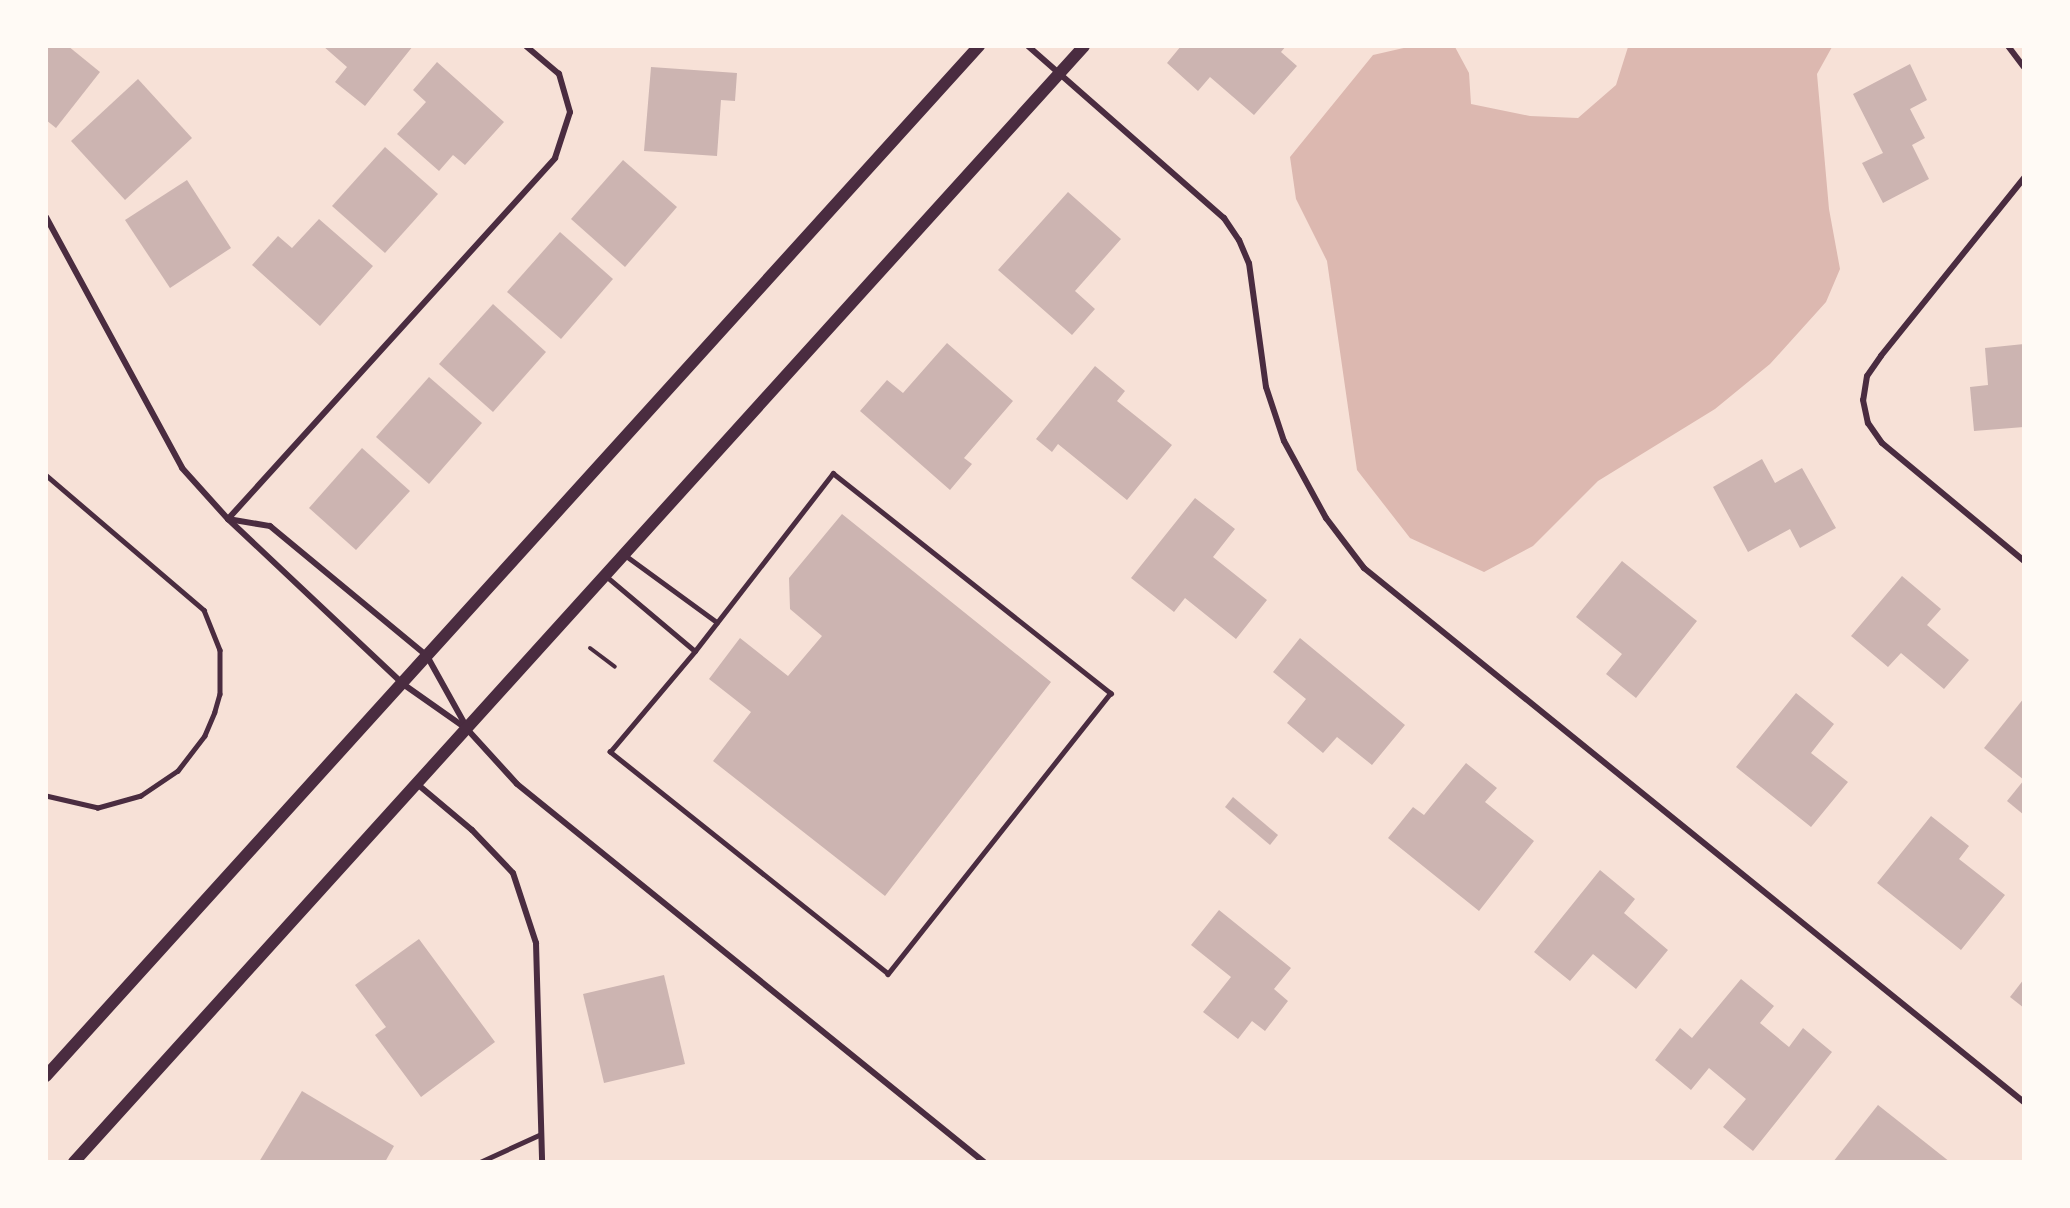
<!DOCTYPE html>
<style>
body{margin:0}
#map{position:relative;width:2070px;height:1208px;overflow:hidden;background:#f7e1d7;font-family:"DejaVu Sans",sans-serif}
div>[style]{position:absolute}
.water>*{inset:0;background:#dcb8b0}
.building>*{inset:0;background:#ccb4b1}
.path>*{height:4px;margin:-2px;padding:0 2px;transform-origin:2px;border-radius:2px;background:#4a2c40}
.service>*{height:4.5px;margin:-2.25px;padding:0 2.25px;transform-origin:2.25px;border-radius:2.25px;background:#4a2c40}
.minor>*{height:6px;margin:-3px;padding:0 3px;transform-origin:3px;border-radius:3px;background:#4a2c40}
.secondary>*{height:12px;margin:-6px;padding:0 6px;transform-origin:6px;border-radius:6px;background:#4a2c40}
span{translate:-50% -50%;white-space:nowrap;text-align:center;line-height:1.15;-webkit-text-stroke:6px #fffaf5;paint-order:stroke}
.frame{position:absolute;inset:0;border:48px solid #fffaf5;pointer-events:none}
</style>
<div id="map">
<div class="water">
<i style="clip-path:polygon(1408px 47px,1455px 47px,1469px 73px,1471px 104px,1530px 116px,1578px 118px,1616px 85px,1628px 47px,1832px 47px,1817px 74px,1829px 209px,1840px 269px,1826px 302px,1770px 364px,1715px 409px,1598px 481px,1533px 546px,1484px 572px,1410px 538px,1357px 470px,1327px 261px,1296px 199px,1290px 157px,1373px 55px)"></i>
</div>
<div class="building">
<i style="clip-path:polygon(46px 46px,68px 46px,100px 72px,56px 128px,46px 120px)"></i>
<i style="clip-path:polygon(323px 46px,413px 46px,365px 106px,335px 82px,347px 67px)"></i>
<i style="clip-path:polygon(1181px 46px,1286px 46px,1281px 52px,1297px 66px,1254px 115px,1210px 77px,1198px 91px,1167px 63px)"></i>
<i style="clip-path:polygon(437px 62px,504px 122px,465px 165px,453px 155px,439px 171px,397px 134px,426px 102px,413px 90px)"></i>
<i style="clip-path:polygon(1910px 64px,1927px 100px,1910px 109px,1925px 138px,1912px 145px,1929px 179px,1883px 203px,1862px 163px,1883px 153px,1853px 94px)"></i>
<i style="clip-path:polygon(651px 67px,737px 73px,735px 101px,721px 100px,717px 156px,644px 151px)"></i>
<i style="clip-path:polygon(138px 79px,192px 138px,125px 200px,71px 141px)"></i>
<i style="clip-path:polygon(385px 147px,438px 194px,385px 253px,332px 206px)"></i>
<i style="clip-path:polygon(623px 160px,677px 207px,625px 267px,571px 219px)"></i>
<i style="clip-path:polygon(187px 180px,231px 248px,170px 288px,125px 220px)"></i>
<i style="clip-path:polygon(1068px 192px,1121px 239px,1075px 291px,1095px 309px,1072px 335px,998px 270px)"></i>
<i style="clip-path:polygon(319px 219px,373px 266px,320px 326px,252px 265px,278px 236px,292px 248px)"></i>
<i style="clip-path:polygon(560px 232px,613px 279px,561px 339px,507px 292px)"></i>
<i style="clip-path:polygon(493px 304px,546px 352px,493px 412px,439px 364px)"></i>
<i style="clip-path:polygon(947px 343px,1013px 401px,964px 458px,972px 464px,950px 490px,860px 411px,887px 380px,903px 393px)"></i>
<i style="clip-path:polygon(2024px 344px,2024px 427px,1974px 431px,1970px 387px,1988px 385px,1985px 348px)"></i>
<i style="clip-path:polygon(1095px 366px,1125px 391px,1117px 401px,1172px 445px,1127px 500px,1058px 444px,1052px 452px,1036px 439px)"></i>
<i style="clip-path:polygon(429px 377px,482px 423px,429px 484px,376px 437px)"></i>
<i style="clip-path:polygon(362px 448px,410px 491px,356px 550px,309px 508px)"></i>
<i style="clip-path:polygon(1762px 459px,1775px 483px,1802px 468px,1836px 528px,1800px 548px,1790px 529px,1748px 552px,1713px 487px)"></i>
<i style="clip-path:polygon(1195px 498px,1235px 529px,1213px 557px,1267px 600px,1236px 639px,1185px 598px,1174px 612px,1131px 578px)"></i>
<i style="clip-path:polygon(842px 514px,1051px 682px,885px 896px,713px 761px,751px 712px,709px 679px,740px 638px,788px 676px,822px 636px,790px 609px,789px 578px)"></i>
<i style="clip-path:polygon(1622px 561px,1697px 621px,1636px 698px,1606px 674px,1622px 654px,1576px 617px)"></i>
<i style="clip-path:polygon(1902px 576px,1941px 609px,1927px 625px,1969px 660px,1944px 689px,1901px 653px,1888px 667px,1851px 636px)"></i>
<i style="clip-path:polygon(1300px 638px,1405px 725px,1372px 765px,1337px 737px,1323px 753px,1287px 723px,1306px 699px,1273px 672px)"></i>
<i style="clip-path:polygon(1796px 693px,1834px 724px,1811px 753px,1848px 782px,1811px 827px,1736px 767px)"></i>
<i style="clip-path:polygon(2024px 698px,2024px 780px,1984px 748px)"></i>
<i style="clip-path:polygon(1466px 763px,1497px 788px,1485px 802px,1534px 841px,1479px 911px,1388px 838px,1413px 807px,1424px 815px)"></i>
<i style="clip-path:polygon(2024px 780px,2024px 815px,2007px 801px)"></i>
<i style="clip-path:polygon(1233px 797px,1278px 835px,1270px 845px,1225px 807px)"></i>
<i style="clip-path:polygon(1931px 816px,1969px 846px,1959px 859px,2005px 895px,1961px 950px,1877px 883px)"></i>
<i style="clip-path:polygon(1600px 870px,1635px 899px,1624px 913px,1668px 950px,1636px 989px,1593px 954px,1570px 981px,1534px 952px)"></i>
<i style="clip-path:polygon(1219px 910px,1291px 968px,1274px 989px,1288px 1001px,1265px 1031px,1252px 1021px,1238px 1039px,1203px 1012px,1231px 977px,1191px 945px)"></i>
<i style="clip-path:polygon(419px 939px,495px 1042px,421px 1097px,375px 1035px,386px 1027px,355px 985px)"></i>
<i style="clip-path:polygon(664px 975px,685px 1064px,604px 1083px,583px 994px)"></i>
<i style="clip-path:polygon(1741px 979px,1774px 1006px,1760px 1023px,1789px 1047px,1803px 1028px,1832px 1052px,1753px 1151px,1723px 1127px,1746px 1099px,1709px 1068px,1691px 1090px,1655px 1060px,1680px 1028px,1692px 1038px)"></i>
<i style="clip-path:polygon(2024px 979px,2024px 1008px,2010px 997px)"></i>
<i style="clip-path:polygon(302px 1091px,394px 1146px,385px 1162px,259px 1162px)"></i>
<i style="clip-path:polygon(1878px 1105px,1950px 1162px,1833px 1162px)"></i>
</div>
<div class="path">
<i style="left:590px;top:648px;width:31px;rotate:37deg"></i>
</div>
<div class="service">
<i style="left:833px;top:473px;width:355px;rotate:38.4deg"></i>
<i style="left:1111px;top:693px;width:359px;rotate:128.4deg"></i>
<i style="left:888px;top:974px;width:356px;rotate:-141.4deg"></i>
<i style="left:610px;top:752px;width:132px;rotate:-49.9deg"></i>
<i style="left:695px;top:651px;width:225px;rotate:-52.2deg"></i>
<i style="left:46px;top:475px;width:208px;rotate:40.5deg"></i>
<i style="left:204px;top:610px;width:43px;rotate:68.2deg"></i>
<i style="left:220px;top:650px;width:44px;rotate:90deg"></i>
<i style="left:220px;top:694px;width:19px;rotate:106deg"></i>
<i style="left:215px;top:712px;width:26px;rotate:113deg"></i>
<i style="left:205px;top:736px;width:44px;rotate:127.6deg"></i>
<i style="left:178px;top:771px;width:45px;rotate:146deg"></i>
<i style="left:141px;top:796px;width:45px;rotate:164.4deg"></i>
<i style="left:98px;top:808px;width:53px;rotate:-167deg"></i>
<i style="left:625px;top:555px;width:114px;rotate:36.1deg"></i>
<i style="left:606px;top:576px;width:116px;rotate:40.1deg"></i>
<i style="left:480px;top:1162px;width:65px;rotate:-24.6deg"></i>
</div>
<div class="minor">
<i style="left:1028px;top:46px;width:261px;rotate:41.3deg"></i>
<i style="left:1224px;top:218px;width:27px;rotate:56deg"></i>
<i style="left:1239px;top:240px;width:25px;rotate:67deg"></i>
<i style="left:1249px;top:263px;width:125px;rotate:82.2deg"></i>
<i style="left:1266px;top:387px;width:57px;rotate:71.6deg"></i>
<i style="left:1284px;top:441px;width:88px;rotate:61.4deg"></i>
<i style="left:1326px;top:518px;width:63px;rotate:52.8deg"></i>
<i style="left:1364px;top:568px;width:849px;rotate:38.98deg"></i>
<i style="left:2008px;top:46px;width:26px;rotate:53deg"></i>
<i style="left:2024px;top:178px;width:228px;rotate:128.8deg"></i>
<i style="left:1881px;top:356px;width:24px;rotate:125deg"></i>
<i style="left:1867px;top:376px;width:24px;rotate:99deg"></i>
<i style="left:1863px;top:400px;width:24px;rotate:78deg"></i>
<i style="left:1868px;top:423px;width:24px;rotate:55deg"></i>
<i style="left:1882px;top:443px;width:185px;rotate:39.7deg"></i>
<i style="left:46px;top:217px;width:285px;rotate:61.5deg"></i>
<i style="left:182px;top:468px;width:69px;rotate:48deg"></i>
<i style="left:228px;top:519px;width:241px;rotate:43.3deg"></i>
<i style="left:403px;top:684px;width:78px;rotate:35.1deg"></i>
<i style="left:467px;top:729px;width:74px;rotate:47.7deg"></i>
<i style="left:517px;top:784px;width:601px;rotate:38.99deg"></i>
<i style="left:228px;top:519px;width:487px;rotate:-47.8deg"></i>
<i style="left:555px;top:158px;width:48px;rotate:-71.9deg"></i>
<i style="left:570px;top:112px;width:40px;rotate:-106deg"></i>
<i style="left:559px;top:74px;width:43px;rotate:-139.7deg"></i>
<i style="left:228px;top:519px;width:43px;rotate:9.5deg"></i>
<i style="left:270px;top:526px;width:204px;rotate:39.6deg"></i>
<i style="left:427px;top:656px;width:80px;rotate:60.9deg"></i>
<i style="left:416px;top:783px;width:73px;rotate:40deg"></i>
<i style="left:472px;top:830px;width:59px;rotate:46.4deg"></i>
<i style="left:513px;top:873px;width:74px;rotate:71.8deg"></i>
<i style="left:536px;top:943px;width:219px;rotate:88.4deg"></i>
</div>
<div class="secondary">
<i style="left:46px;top:1076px;width:1390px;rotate:-47.83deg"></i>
<i style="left:74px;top:1162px;width:1505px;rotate:-47.85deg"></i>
</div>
<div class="frame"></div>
</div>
